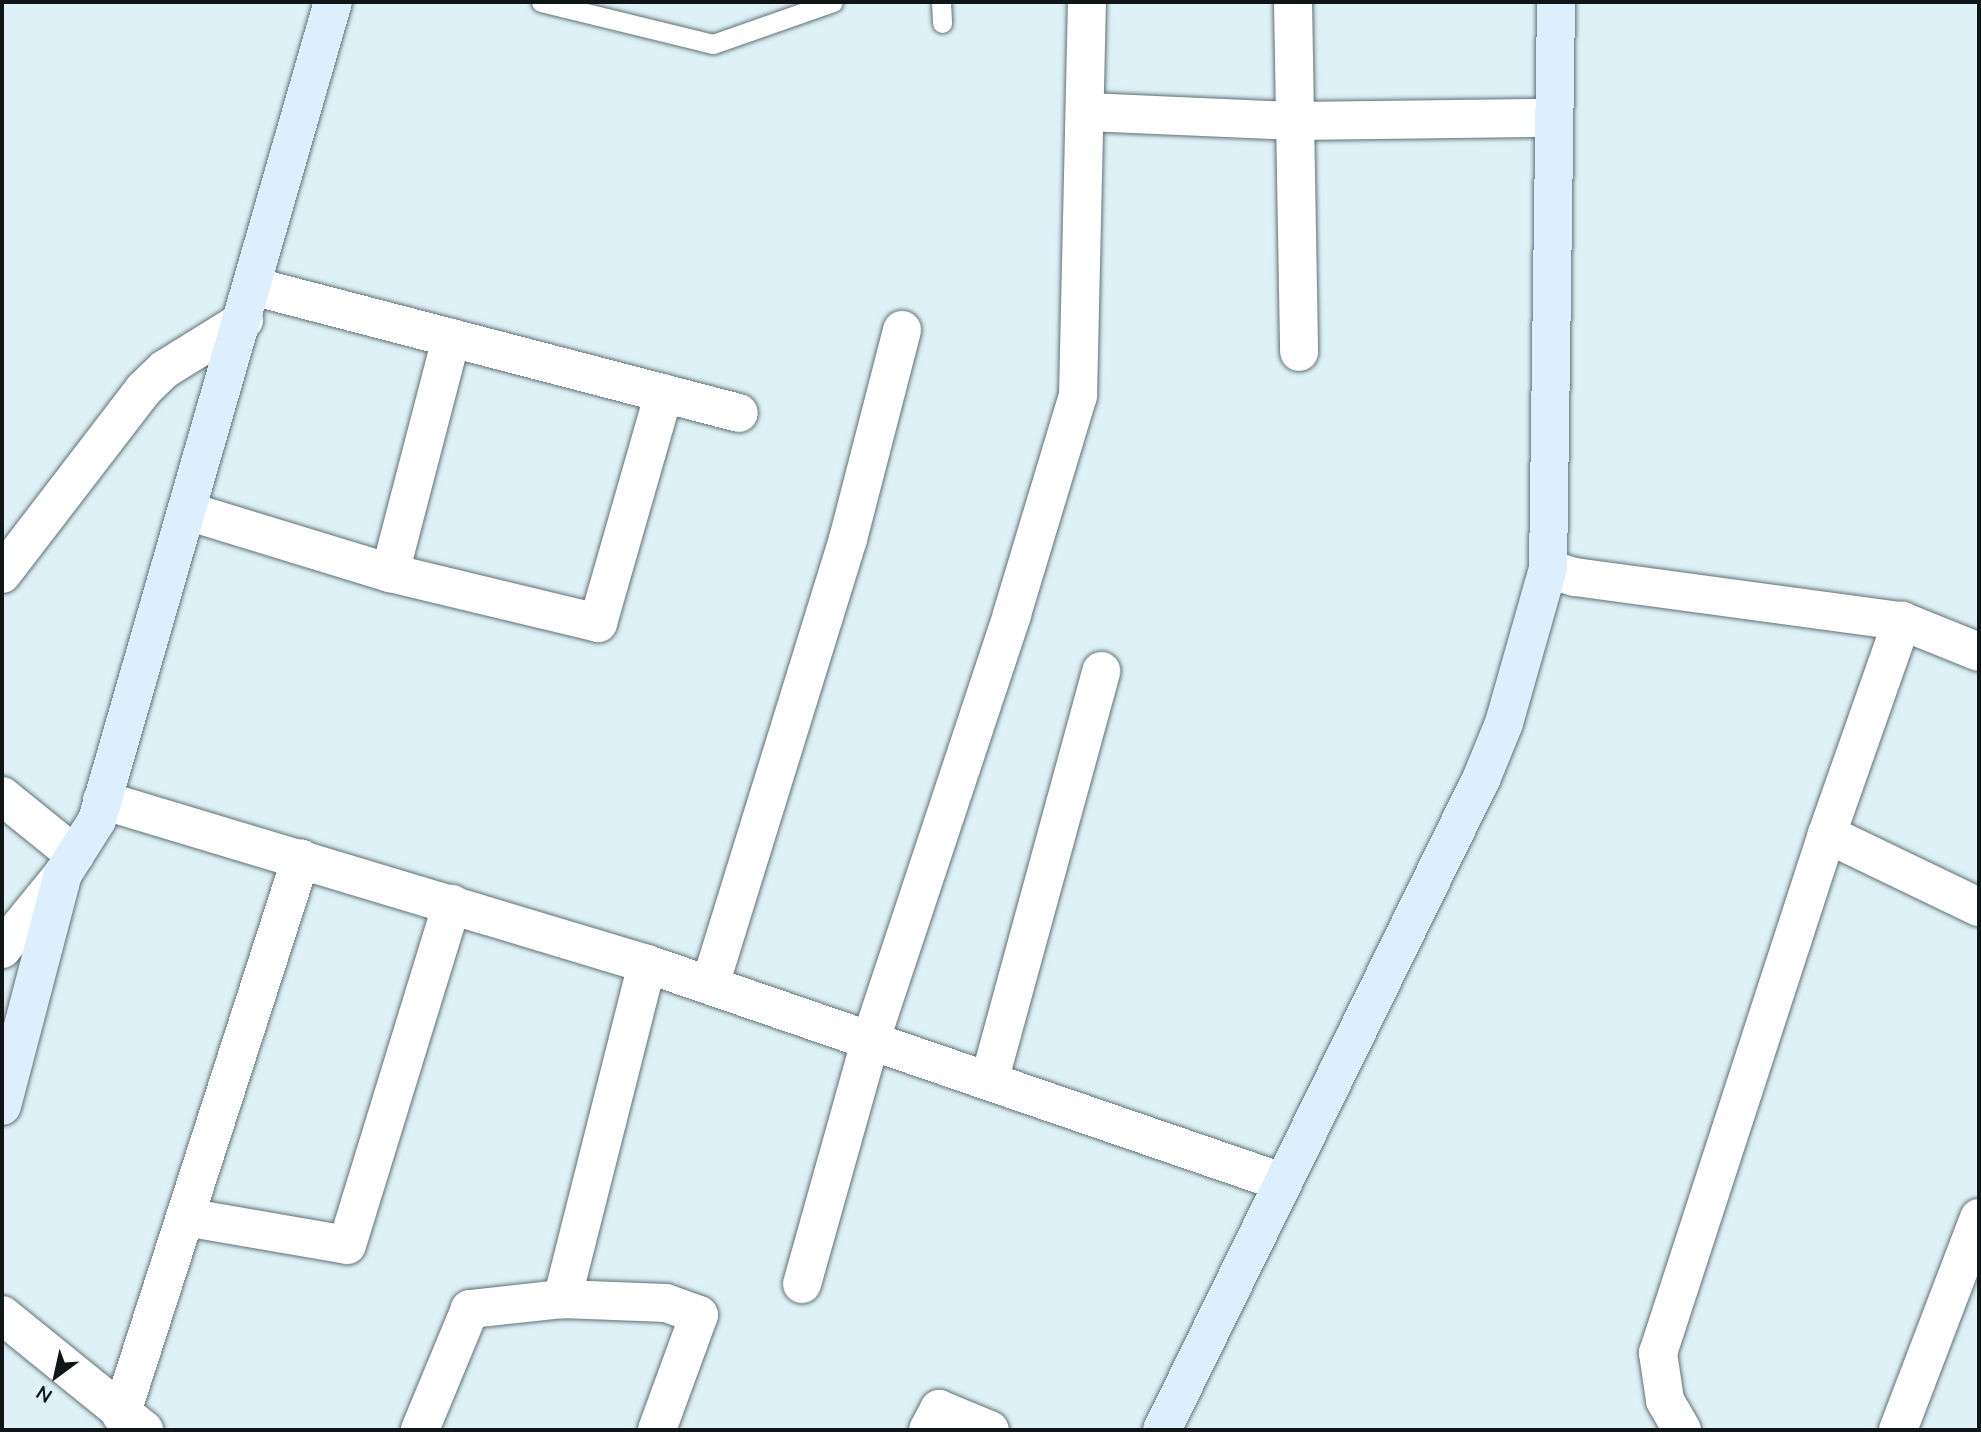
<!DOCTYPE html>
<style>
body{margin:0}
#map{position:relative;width:1981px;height:1432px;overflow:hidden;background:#def1f6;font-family:"Nunito Sans",sans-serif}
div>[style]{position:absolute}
.roads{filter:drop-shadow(0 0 2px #607175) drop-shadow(0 0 2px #607175)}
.lane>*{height:19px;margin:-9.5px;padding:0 9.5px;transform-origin:9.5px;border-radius:9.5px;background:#fff}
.street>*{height:38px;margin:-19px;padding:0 19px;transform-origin:19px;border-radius:19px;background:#fff}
.secondary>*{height:38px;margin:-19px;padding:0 19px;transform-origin:19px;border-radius:19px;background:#ddeffd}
span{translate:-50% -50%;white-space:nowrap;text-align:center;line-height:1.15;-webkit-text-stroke:5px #def1f6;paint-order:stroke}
.frame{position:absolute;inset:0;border:4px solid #101618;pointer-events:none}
.north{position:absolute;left:21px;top:1341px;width:70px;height:70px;-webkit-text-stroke:5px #def1f6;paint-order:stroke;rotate:213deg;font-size:19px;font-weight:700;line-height:28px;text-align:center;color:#101618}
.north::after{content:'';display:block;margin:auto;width:24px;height:32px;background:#101618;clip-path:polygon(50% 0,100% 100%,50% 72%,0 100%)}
</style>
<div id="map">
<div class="roads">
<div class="lane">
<i style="left:541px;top:2px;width:177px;rotate:13.7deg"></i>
<i style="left:713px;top:44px;width:127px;rotate:-19.3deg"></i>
<i style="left:941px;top:2px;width:21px;rotate:87deg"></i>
</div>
<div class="street">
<i style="left:1293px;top:2px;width:350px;rotate:89deg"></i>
<i style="left:1087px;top:112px;width:209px;rotate:2.5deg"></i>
<i style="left:1296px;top:121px;width:257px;rotate:-0.7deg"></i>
<i style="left:252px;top:286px;width:503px;rotate:14.62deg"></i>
<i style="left:187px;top:511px;width:212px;rotate:17deg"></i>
<i style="left:390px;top:573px;width:214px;rotate:13.5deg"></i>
<i style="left:598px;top:623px;width:239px;rotate:-74deg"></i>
<i style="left:1548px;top:569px;width:28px;rotate:17deg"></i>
<i style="left:1575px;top:577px;width:330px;rotate:7.7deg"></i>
<i style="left:1902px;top:621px;width:83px;rotate:21.9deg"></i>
<i style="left:390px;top:573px;width:243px;rotate:-75.4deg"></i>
<i style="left:2px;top:574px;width:233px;rotate:-52.5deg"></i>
<i style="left:144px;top:389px;width:29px;rotate:-44deg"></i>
<i style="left:165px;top:369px;width:93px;rotate:-31.8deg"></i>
<i style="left:2px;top:796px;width:94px;rotate:38.9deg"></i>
<i style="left:102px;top:800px;width:569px;rotate:16.75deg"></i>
<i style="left:647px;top:964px;width:346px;rotate:104.2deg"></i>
<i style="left:562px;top:1299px;width:93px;rotate:173.8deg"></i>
<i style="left:470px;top:1309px;width:131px;rotate:112.5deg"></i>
<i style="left:1827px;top:834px;width:169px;rotate:25.7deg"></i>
<i style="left:2px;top:949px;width:97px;rotate:-50.9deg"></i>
<i style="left:647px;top:964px;width:671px;rotate:18.95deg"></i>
<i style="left:710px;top:985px;width:467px;rotate:-72.8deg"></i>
<i style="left:848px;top:539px;width:216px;rotate:-75.5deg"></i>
<i style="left:990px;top:1078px;width:422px;rotate:-74.7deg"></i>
<i style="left:185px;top:1217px;width:164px;rotate:9.8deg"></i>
<i style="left:347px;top:1245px;width:357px;rotate:-72.9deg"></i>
<i style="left:802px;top:1284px;width:255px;rotate:-74.3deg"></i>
<i style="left:871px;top:1039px;width:448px;rotate:-71.6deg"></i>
<i style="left:1012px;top:614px;width:228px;rotate:-73.2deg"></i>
<i style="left:1078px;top:396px;width:394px;rotate:-88.7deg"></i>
<i style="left:562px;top:1299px;width:104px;rotate:2.2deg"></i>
<i style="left:666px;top:1303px;width:35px;rotate:20deg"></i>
<i style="left:699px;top:1315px;width:122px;rotate:110.1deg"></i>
<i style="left:2px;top:1315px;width:183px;rotate:39deg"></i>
<i style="left:121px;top:1415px;width:585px;rotate:-72.09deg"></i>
<i style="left:928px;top:1430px;width:24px;rotate:-62deg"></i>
<i style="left:939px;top:1409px;width:55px;rotate:22.4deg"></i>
<i style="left:1682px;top:1430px;width:34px;rotate:-120deg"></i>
<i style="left:1665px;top:1400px;width:48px;rotate:-98.5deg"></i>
<i style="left:1658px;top:1353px;width:546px;rotate:-71.96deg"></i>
<i style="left:1827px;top:834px;width:226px;rotate:-70.6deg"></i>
<i style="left:1898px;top:1430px;width:227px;rotate:-69.1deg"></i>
</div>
<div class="secondary">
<i style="left:2px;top:1106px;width:240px;rotate:-75.3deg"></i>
<i style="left:63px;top:874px;width:64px;rotate:-57.8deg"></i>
<i style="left:97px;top:820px;width:851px;rotate:-73.91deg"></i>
<i style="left:1162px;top:1430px;width:727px;rotate:-63.89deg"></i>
<i style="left:1482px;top:777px;width:58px;rotate:-67.8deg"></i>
<i style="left:1504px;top:723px;width:160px;rotate:-74.1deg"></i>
<i style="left:1548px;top:569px;width:567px;rotate:-89.19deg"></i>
</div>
</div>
<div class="frame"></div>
<div class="north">N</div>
</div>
